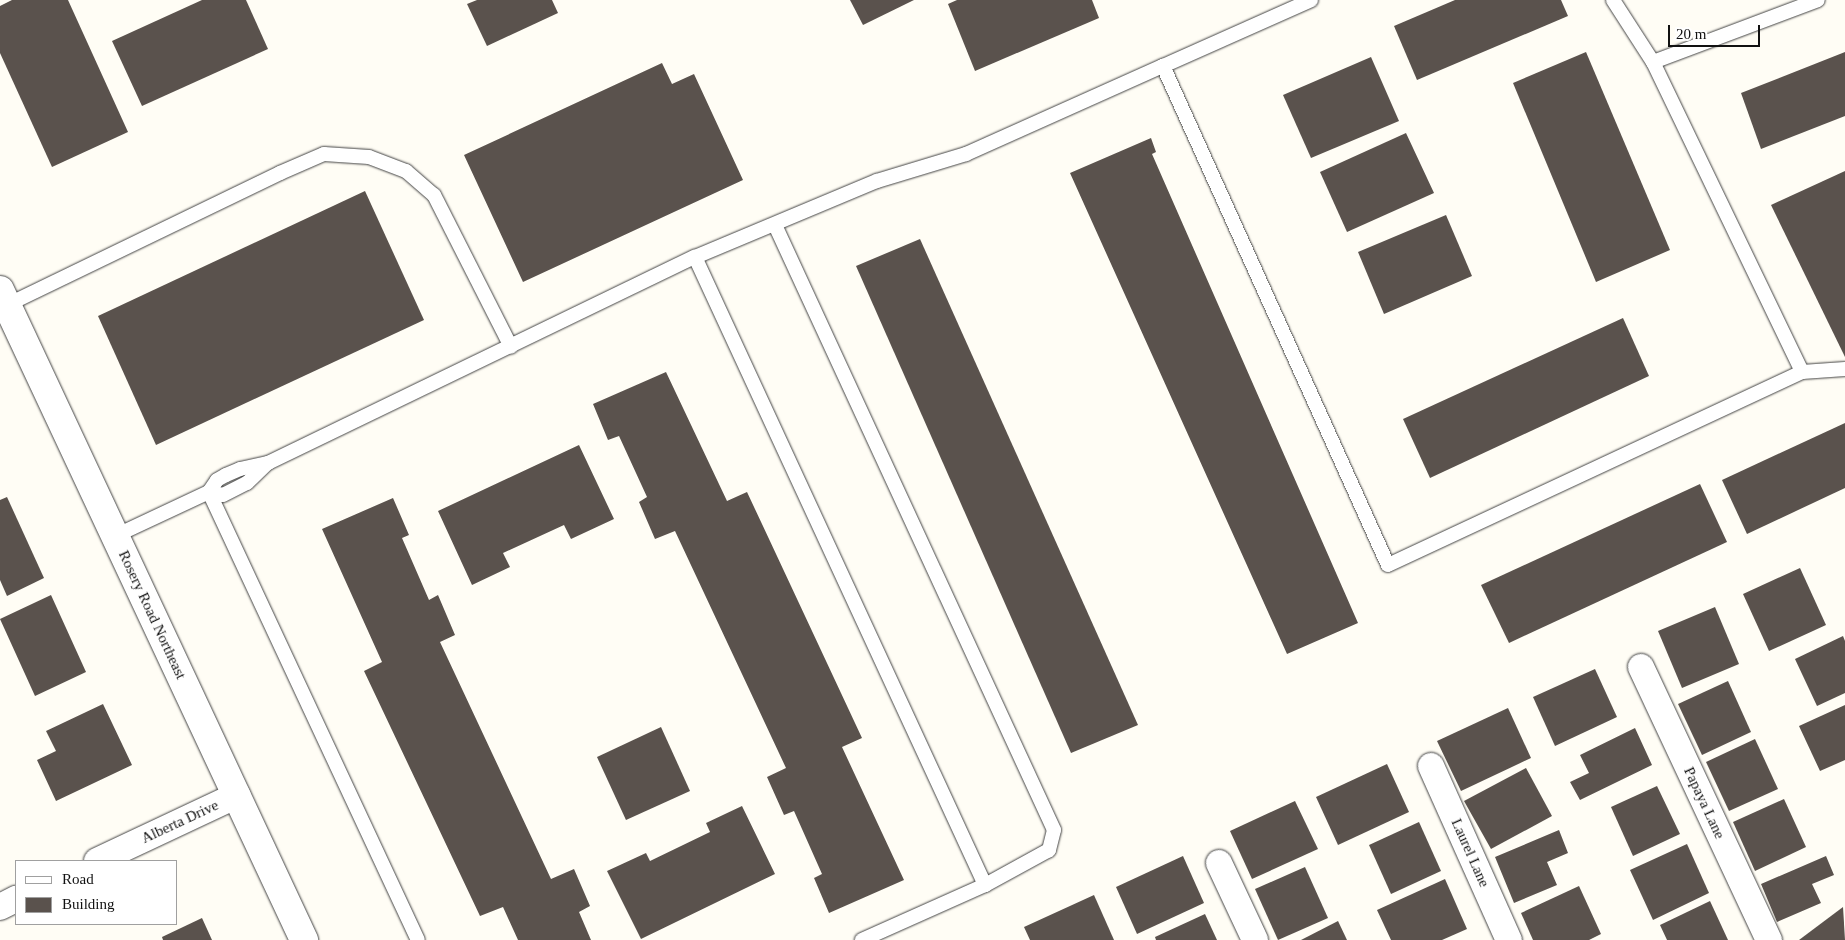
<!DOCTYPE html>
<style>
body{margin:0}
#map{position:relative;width:1845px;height:940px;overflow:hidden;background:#fffdf5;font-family:"Times New Roman",serif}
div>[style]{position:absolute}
.building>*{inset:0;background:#5a524d}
.roads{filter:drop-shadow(0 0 1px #444) drop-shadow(0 0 1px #444)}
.service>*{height:14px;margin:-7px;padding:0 7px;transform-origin:7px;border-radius:7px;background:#fff}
.minor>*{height:26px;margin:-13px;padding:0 13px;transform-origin:13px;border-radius:13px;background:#fff}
.tertiary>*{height:28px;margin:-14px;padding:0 14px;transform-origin:14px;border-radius:14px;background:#fff}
span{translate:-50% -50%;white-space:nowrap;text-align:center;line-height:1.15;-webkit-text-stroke:5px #fff;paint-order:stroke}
.street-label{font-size:15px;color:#111}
.legend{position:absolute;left:15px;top:860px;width:162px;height:65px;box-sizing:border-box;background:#fff;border:1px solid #a0a0a0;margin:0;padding:6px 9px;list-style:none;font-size:15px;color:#111}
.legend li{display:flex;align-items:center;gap:10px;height:25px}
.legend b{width:25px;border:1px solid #a0a0a0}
.scale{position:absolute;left:1668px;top:25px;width:92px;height:22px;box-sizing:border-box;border:2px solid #111;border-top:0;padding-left:6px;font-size:15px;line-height:18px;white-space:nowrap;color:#111;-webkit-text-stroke:4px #fff;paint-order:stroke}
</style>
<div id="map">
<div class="building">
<i style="clip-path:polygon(12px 0,68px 0,128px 132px,52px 167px,0 53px,0 6px)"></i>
<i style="clip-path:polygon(202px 0,246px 0,268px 49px,142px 106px,112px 41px)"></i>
<i style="clip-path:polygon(477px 0,552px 0,558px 13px,487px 46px,467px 4px)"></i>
<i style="clip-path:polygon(850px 0,914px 0,863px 25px)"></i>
<i style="clip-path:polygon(957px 0,1092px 0,1099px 18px,975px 71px,948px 4px)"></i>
<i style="clip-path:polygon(1455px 0,1561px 0,1568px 16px,1417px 80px,1394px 26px)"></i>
<i style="clip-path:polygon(1586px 52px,1670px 250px,1596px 282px,1513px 83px)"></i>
<i style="clip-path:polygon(1845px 52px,1845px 116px,1761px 149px,1741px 93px)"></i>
<i style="clip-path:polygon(1371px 57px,1399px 121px,1311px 158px,1283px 95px)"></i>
<i style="clip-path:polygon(662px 63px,672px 84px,694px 74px,743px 180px,523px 282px,464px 155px)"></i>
<i style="clip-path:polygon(1406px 133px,1434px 193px,1347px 232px,1320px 172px)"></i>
<i style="clip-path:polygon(1151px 138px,1156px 152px,1152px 154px,1358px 623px,1287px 654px,1070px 173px)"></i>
<i style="clip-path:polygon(1845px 171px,1845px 357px,1771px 205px)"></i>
<i style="clip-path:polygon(365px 191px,424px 320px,156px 445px,98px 316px)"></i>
<i style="clip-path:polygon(1446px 215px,1472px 276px,1384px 314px,1358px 252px)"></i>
<i style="clip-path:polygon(920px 239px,1138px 725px,1071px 753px,856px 266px)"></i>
<i style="clip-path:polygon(1623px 318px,1649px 376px,1430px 478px,1403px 419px)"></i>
<i style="clip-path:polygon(666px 372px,727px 501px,747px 492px,862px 738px,842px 747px,904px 880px,829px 913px,814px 878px,822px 874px,794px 811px,784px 815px,767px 777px,786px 768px,675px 531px,655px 539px,639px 502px,647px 497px,619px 436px,608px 440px,593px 404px)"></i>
<i style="clip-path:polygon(1845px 423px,1845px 488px,1747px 534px,1722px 480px)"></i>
<i style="clip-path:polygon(579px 445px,614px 519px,571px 539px,564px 525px,503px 553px,510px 567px,472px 585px,438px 511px)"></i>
<i style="clip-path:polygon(1700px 484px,1727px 542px,1509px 643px,1481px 585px)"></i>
<i style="clip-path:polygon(7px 497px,44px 578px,7px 596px,0 580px,0 500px)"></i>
<i style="clip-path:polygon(393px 498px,409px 535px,402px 538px,429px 600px,438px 595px,455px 635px,440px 642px,551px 879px,574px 869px,590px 906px,579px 912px,591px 940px,518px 940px,503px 907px,480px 916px,364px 671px,382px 662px,322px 529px)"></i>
<i style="clip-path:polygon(1800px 568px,1826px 625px,1769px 651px,1743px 594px)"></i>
<i style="clip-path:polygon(51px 595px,86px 672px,35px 696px,0 619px)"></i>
<i style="clip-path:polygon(1715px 607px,1739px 664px,1682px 688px,1658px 631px)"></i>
<i style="clip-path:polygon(1843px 636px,1845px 641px,1845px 693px,1817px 706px,1795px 659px)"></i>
<i style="clip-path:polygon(1595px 669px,1617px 717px,1555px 746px,1533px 697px)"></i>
<i style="clip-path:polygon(1728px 681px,1751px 732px,1702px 755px,1678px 704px)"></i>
<i style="clip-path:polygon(103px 704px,132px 765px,56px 801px,37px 760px,56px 751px,46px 731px)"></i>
<i style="clip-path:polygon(1845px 705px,1845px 760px,1820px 771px,1799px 726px)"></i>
<i style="clip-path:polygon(1508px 708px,1531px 758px,1461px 791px,1437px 741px)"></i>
<i style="clip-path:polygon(661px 727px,690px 791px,626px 820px,597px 757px)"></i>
<i style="clip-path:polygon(1635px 728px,1652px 765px,1580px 800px,1570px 782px,1589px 773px,1580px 755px)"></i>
<i style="clip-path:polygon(1755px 739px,1778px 789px,1729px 811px,1706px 762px)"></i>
<i style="clip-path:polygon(1387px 764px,1409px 812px,1338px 845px,1316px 797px)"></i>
<i style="clip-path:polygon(1526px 768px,1552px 816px,1491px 849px,1464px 801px)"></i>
<i style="clip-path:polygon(1657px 786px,1680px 834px,1633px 856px,1611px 807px)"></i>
<i style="clip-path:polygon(1784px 799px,1806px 847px,1755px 871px,1733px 822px)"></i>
<i style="clip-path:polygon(1295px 801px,1318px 849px,1252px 879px,1230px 831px)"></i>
<i style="clip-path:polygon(742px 806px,775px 874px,641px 939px,607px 871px,646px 853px,650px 861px,710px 832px,706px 823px)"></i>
<i style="clip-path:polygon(1419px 822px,1441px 871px,1391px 894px,1369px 845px)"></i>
<i style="clip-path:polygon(1559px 830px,1568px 853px,1547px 862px,1557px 885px,1514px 903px,1495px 857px)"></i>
<i style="clip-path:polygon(1687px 844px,1709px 893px,1653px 920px,1630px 870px)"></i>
<i style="clip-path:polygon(1183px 856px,1204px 903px,1137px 934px,1116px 887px)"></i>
<i style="clip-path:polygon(1826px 856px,1834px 875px,1812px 884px,1821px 903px,1777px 922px,1761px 884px)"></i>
<i style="clip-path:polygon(1305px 867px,1328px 918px,1278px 940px,1255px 889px)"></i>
<i style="clip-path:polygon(1445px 879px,1467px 929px,1442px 940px,1391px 940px,1377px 910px)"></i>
<i style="clip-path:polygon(1579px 886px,1601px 934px,1589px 940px,1533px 940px,1521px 913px)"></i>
<i style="clip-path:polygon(1094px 895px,1114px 940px,1030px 940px,1024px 927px)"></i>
<i style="clip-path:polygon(1710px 901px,1728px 940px,1667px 940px,1660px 925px)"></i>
<i style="clip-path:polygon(1843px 907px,1845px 940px,1799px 940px)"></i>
<i style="clip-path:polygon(1205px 914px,1217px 940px,1156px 940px,1155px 937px)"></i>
<i style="clip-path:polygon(202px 918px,212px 940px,163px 940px,162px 937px)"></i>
<i style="clip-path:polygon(1338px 921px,1347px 940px,1301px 940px)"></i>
</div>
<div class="roads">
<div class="service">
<i style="left:1613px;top:0;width:74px;rotate:57.2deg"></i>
<i style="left:1653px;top:62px;width:344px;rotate:64.3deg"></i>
<i style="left:1653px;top:62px;width:176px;rotate:-20.6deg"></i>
<i style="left:1163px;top:66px;width:162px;rotate:-24deg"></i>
<i style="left:775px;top:225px;width:666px;rotate:65.24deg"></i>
<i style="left:1054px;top:830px;width:21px;rotate:104deg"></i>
<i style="left:1049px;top:850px;width:73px;rotate:151.3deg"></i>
<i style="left:695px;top:257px;width:692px;rotate:65.21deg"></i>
<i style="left:985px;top:885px;width:135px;rotate:155.9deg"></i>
<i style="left:7px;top:305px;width:303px;rotate:-25.8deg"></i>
<i style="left:280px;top:173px;width:48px;rotate:-23.4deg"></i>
<i style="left:324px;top:154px;width:45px;rotate:3.8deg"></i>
<i style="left:369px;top:157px;width:40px;rotate:21deg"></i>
<i style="left:406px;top:171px;width:37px;rotate:41deg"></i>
<i style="left:434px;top:195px;width:170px;rotate:63.1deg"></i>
<i style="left:209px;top:492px;width:494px;rotate:65deg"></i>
<i style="left:209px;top:492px;width:14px;rotate:12deg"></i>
<i style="left:223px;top:495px;width:27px;rotate:-27deg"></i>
<i style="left:247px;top:483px;width:28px;rotate:-44deg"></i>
<i style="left:115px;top:536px;width:104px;rotate:-25.1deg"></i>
<i style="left:209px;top:492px;width:14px;rotate:-56deg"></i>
<i style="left:217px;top:480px;width:10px;rotate:-29deg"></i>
<i style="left:226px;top:475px;width:15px;rotate:-23deg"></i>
<i style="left:240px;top:469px;width:29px;rotate:-12deg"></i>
<i style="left:268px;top:463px;width:474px;rotate:-25.8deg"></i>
<i style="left:695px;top:257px;width:197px;rotate:-22.7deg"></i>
<i style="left:877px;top:181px;width:93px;rotate:-16.9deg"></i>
<i style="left:966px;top:154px;width:216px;rotate:-24.1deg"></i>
<i style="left:1163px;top:66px;width:547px;rotate:65.73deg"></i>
<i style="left:1388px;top:565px;width:457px;rotate:-25deg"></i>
<i style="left:1802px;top:372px;width:43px;rotate:-4deg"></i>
</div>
<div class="minor">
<i style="left:1641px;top:667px;width:302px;rotate:64.9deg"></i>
<i style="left:1431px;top:766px;width:191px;rotate:65.9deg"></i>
<i style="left:97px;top:861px;width:155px;rotate:-25.2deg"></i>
<i style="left:1219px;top:863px;width:85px;rotate:64.9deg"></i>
<i style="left:0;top:907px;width:18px;rotate:-27deg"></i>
</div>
<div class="tertiary">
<i style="left:0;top:290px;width:718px;rotate:64.93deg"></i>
</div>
</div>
<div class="street-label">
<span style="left:152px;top:615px;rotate:65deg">Rosery Road Northeast</span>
<span style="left:1704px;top:803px;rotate:65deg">Papaya Lane</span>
<span style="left:180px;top:822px;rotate:-25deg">Alberta Drive</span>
<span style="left:1470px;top:853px;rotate:66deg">Laurel Lane</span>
</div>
<ul class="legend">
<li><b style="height:6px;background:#fff"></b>Road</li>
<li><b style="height:14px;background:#5a524d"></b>Building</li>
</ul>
<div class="scale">20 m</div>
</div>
